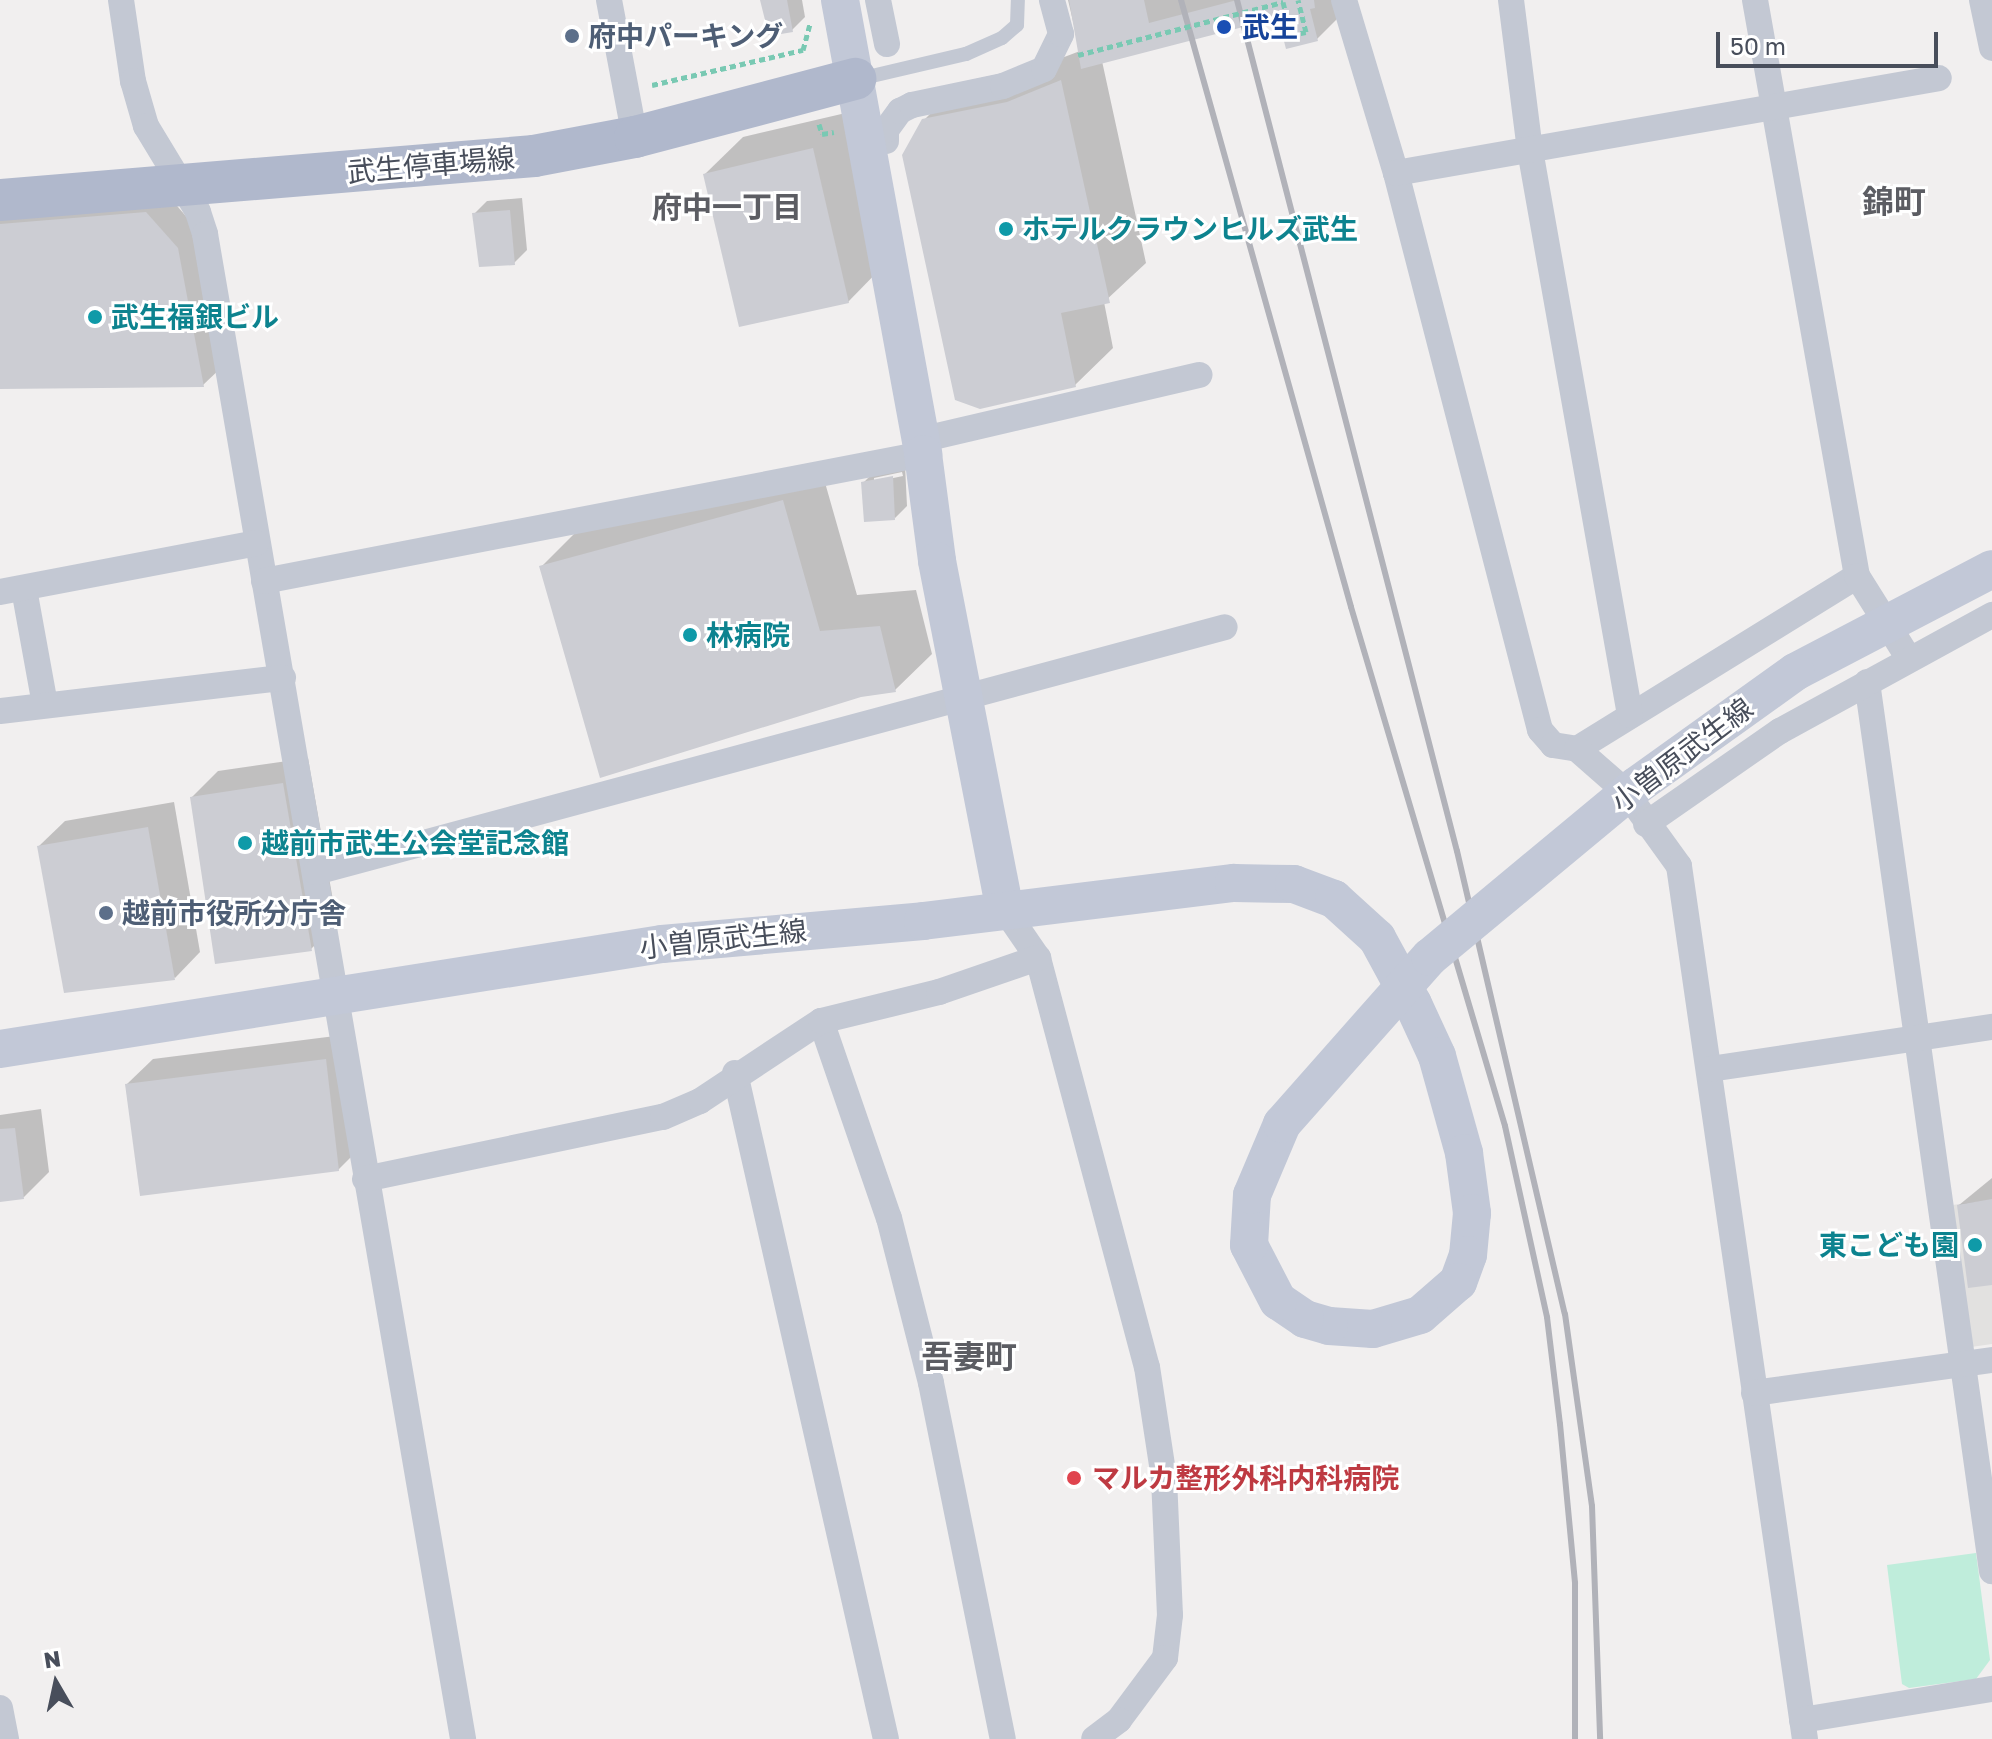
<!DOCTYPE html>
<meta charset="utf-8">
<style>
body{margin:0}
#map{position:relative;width:1992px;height:1739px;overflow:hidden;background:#f1efef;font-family:"Golos Text","Noto Sans JP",sans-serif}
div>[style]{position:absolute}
.education>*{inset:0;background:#e2e1e0}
.green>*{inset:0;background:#bfeddb}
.shadow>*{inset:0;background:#0003}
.building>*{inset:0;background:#cccdd3}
.path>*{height:5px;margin-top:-2.5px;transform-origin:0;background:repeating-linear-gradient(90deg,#79c9b3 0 6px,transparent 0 10px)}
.lane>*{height:14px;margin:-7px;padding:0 7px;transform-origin:7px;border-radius:7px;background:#c3c8d3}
.street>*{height:26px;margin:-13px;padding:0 13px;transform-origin:13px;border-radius:13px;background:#c3c8d3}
.secondary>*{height:38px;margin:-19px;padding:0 19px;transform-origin:19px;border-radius:19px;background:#c2c8d7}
.primary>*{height:42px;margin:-21px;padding:0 21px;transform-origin:21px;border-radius:21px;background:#b0b8cc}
.rail>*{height:6px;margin:-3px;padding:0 3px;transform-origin:3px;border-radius:3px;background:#b1b2b9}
.path-bridge>*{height:5px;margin-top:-2.5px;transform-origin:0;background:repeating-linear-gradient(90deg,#79c9b3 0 6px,transparent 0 10px)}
.secondary-bridge>*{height:38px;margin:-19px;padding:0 19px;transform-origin:19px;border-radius:19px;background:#c2c8d7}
.dots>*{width:22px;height:22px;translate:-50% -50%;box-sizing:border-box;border:4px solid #fff;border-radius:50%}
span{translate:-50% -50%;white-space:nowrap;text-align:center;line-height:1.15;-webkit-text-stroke:6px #fff;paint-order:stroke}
.transit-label{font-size:28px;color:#164399;font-weight:700}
.left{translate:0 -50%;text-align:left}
.service-label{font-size:28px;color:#4e5e75;font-weight:700}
.street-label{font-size:28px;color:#484e5b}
.culture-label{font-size:28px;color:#0d838f;font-weight:700}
.right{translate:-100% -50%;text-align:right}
.health-label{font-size:28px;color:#be3a42;font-weight:700}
.neighbourhood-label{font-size:30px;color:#5c5d63;font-weight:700}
.quarter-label{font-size:32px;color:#5c5d63;font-weight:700}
.north{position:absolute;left:16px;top:1643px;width:80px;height:80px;-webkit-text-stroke:6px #fff;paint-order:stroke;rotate:351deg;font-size:22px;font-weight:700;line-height:32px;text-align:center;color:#484e5b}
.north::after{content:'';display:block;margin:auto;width:28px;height:36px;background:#484e5b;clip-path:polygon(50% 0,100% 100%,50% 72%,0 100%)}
.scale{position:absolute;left:1716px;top:32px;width:222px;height:36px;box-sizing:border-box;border:4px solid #484e5b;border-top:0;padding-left:10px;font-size:24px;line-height:28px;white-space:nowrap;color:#484e5b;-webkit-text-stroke:6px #fff;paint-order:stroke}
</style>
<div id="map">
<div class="education">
<i style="clip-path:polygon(1992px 1200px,1992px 1344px,1971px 1347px,1952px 1205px)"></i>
</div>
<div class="green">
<i style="clip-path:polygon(1976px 1553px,1990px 1660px,1976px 1679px,1909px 1688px,1902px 1684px,1887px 1565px)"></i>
</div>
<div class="shadow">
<i style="clip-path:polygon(762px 0,802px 0,805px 17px,792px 30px)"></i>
<i style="clip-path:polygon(1068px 0,1333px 0,1338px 18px,1317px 39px,1280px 15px,1102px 61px,1146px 263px,1104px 302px,1113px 348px,1075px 385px,923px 121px,962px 82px,1046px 64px,1080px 51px)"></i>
<i style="clip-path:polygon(850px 112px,885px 264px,848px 302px,705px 174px,743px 137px)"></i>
<i style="clip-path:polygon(166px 193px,196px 228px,223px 366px,203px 385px,0 387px,0 209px)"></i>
<i style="clip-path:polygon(522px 198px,527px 250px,514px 263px,474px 214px,487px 201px)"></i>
<i style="clip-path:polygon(820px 465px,857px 595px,916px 590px,932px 654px,895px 690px,861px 695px,541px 567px,578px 530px)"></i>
<i style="clip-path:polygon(evenodd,905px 465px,907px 506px,895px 518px,863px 483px,876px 470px,905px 465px,902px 472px,903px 476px,874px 482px,874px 478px,902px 472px)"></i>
<i style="clip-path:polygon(308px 758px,337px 923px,311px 949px,192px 797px,218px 771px)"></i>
<i style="clip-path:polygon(174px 802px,200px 952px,175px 978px,39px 846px,65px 821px)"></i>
<i style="clip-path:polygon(351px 1034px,364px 1144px,338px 1170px,127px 1084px,153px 1059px)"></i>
<i style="clip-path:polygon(41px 1109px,49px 1172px,24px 1197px,0 1200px,0 1115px)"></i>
<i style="clip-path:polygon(1992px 1178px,1992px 1283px,1959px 1205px)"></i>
</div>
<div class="building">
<i style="clip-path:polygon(760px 0,787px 0,793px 32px,769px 36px)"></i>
<i style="clip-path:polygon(1069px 0,1144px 0,1149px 23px,1237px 0,1314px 0,1315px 8px,1310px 9px,1318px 41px,1286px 49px,1278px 18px,1081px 69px)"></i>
<i style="clip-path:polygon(1061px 80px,1110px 303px,1061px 313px,1076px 387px,980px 409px,955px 400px,902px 155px,922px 119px,1007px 102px)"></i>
<i style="clip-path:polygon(813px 148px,849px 303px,739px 327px,703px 174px)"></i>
<i style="clip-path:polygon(510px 210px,515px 265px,479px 267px,472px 213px)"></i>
<i style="clip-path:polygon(146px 212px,178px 248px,204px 387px,0 389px,0 224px)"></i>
<i style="clip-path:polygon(893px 476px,895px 520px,864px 522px,861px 482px)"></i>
<i style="clip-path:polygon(783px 500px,820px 631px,880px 626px,896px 692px,861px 697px,600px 778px,539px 566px)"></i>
<i style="clip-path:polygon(283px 783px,312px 951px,215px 964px,190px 797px)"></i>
<i style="clip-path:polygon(148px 827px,175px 980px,64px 993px,37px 846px)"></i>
<i style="clip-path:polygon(326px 1059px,339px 1171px,140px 1196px,125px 1084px)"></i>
<i style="clip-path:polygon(15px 1128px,24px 1199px,0 1202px,0 1129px)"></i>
<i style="clip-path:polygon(1992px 1199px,1992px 1285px,1968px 1288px,1957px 1205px)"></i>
</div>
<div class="path">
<i style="left:652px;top:85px;width:155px;rotate:-13.1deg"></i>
<i style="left:803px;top:50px;width:28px;rotate:-75deg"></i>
<i style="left:819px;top:124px;width:10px;rotate:73deg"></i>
<i style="left:822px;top:134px;width:12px;rotate:-9deg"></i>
</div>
<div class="lane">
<i style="left:859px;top:79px;width:110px;rotate:-13.2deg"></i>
<i style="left:966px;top:54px;width:39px;rotate:-24deg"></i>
<i style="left:1002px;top:38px;width:20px;rotate:-41deg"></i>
<i style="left:1017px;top:25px;width:25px;rotate:-88deg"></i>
</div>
<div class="street">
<i style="left:121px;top:0;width:82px;rotate:81.6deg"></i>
<i style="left:133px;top:81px;width:47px;rotate:73.9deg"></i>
<i style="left:146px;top:126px;width:100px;rotate:58.8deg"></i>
<i style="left:198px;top:212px;width:23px;rotate:72deg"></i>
<i style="left:205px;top:234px;width:1527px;rotate:80.27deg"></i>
<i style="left:609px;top:0;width:139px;rotate:79.3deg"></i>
<i style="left:878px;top:0;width:45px;rotate:78.4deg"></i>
<i style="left:1344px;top:0;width:181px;rotate:73.3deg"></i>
<i style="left:1396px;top:173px;width:575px;rotate:75.5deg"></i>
<i style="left:1540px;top:730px;width:20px;rotate:49deg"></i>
<i style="left:1553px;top:745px;width:24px;rotate:9deg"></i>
<i style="left:1577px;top:749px;width:329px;rotate:-31.7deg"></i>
<i style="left:1511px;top:0;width:151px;rotate:82.8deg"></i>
<i style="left:1530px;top:150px;width:574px;rotate:79.96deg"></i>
<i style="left:1755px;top:0;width:585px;rotate:79.96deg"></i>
<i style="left:1857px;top:576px;width:98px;rotate:57.9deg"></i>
<i style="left:1982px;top:0;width:49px;rotate:78.2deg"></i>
<i style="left:886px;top:141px;width:11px;rotate:-90deg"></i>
<i style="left:886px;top:130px;width:24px;rotate:-54deg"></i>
<i style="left:900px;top:111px;width:13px;rotate:-27deg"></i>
<i style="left:912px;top:105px;width:93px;rotate:-11.8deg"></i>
<i style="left:1003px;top:86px;width:44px;rotate:-22.5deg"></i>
<i style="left:1044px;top:69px;width:39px;rotate:-64deg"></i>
<i style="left:1061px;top:34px;width:35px;rotate:-105deg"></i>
<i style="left:1396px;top:173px;width:551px;rotate:-9.92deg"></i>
<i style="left:920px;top:440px;width:287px;rotate:-13.1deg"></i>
<i style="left:264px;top:581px;width:671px;rotate:-10.91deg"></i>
<i style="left:24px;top:589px;width:118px;rotate:79.7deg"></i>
<i style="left:0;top:592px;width:261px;rotate:-10.8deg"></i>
<i style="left:1867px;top:682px;width:898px;rotate:82deg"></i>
<i style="left:0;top:711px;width:285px;rotate:-6.7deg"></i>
<i style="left:1577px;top:749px;width:64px;rotate:41.2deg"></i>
<i style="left:1625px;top:791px;width:92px;rotate:54.2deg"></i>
<i style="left:1679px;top:866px;width:882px;rotate:81.79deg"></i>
<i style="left:1646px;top:824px;width:163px;rotate:-34.8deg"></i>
<i style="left:1780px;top:731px;width:242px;rotate:-28.7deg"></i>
<i style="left:316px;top:872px;width:941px;rotate:-15.08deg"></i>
<i style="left:1005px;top:910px;width:58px;rotate:55.5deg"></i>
<i style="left:1038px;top:958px;width:423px;rotate:75.1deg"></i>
<i style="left:1147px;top:1367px;width:112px;rotate:81.3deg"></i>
<i style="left:1164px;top:1478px;width:137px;rotate:87.5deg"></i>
<i style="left:1170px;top:1615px;width:43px;rotate:96.6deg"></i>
<i style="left:1165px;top:1658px;width:77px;rotate:126.6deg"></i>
<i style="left:1119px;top:1720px;width:31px;rotate:143deg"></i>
<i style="left:821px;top:1021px;width:208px;rotate:71deg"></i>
<i style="left:889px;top:1218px;width:170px;rotate:75.7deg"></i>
<i style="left:931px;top:1383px;width:363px;rotate:78.6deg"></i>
<i style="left:1710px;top:1069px;width:285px;rotate:-8.5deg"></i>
<i style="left:735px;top:1073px;width:683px;rotate:77.23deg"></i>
<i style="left:365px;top:1179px;width:304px;rotate:-11.8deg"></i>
<i style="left:663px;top:1117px;width:40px;rotate:-23.4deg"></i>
<i style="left:700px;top:1101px;width:145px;rotate:-33.5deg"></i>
<i style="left:821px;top:1021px;width:122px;rotate:-13.8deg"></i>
<i style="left:939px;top:992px;width:105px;rotate:-19deg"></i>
<i style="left:1754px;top:1393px;width:240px;rotate:-7.9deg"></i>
<i style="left:0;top:1708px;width:32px;rotate:79deg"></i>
<i style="left:1802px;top:1720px;width:193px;rotate:-9.3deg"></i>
</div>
<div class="secondary">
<i style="left:840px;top:0;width:462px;rotate:79.6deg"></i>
<i style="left:923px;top:454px;width:108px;rotate:82.5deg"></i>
<i style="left:937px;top:561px;width:356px;rotate:79deg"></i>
<i style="left:1795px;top:672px;width:222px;rotate:-27.6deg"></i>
<i style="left:0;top:1049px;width:670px;rotate:-9.01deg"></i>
<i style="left:662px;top:944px;width:262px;rotate:-5deg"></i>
<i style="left:923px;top:921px;width:313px;rotate:-7deg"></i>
<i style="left:1234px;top:883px;width:60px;rotate:1deg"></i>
<i style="left:1294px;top:884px;width:43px;rotate:20.6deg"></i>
<i style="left:1334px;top:899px;width:58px;rotate:42.2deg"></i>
<i style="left:1377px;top:938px;width:75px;rotate:61.4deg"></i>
</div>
<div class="primary">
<i style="left:0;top:200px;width:536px;rotate:-4.71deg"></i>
<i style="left:534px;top:156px;width:103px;rotate:-10.7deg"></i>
<i style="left:635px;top:137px;width:228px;rotate:-14.8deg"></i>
</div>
<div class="rail">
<i style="left:1181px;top:0;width:630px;rotate:74.35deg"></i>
<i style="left:1351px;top:607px;width:541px;rotate:73.47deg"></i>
<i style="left:1505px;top:1126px;width:196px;rotate:77.6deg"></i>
<i style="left:1547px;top:1317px;width:108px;rotate:83.1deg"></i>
<i style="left:1560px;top:1424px;width:160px;rotate:84.6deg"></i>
<i style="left:1575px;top:1583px;width:156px;rotate:90deg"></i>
<i style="left:1237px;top:0;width:879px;rotate:75.51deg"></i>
<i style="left:1457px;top:851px;width:475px;rotate:76.9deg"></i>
<i style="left:1565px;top:1314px;width:194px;rotate:82deg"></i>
<i style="left:1592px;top:1506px;width:233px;rotate:88deg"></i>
</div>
<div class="path-bridge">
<i style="left:1078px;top:55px;width:212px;rotate:-14.5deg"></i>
<i style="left:1283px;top:2px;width:34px;rotate:76deg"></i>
<i style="left:1291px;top:35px;width:15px;rotate:-11deg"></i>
<i style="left:1306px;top:32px;width:33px;rotate:-104deg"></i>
</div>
<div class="secondary-bridge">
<i style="left:1413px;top:1004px;width:57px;rotate:65.2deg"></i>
<i style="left:1437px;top:1056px;width:101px;rotate:74.4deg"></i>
<i style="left:1464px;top:1153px;width:61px;rotate:82.4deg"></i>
<i style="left:1472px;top:1213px;width:42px;rotate:95.4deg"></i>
<i style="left:1468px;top:1255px;width:29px;rotate:110deg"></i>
<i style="left:1458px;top:1282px;width:50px;rotate:139deg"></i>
<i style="left:1420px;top:1315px;width:49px;rotate:163.4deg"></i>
<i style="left:1373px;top:1329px;width:44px;rotate:-176.1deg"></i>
<i style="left:1329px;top:1326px;width:25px;rotate:-164deg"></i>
<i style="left:1305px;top:1319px;width:32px;rotate:-146deg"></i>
<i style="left:1278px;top:1301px;width:63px;rotate:-117.4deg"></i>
<i style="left:1249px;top:1245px;width:50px;rotate:-86.6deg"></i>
<i style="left:1252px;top:1195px;width:77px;rotate:-67.1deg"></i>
<i style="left:1282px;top:1124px;width:223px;rotate:-48.5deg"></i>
<i style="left:1430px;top:957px;width:268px;rotate:-39.7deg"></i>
<i style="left:1636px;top:786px;width:196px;rotate:-35.6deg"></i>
</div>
<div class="dots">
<i style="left:1224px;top:27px;background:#1a4fb4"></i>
<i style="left:572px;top:36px;background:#5c6f8a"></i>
<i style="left:1006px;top:229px;background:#0f9aa8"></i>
<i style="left:95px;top:317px;background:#0f9aa8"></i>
<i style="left:690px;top:635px;background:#0f9aa8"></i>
<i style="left:245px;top:843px;background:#0f9aa8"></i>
<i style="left:106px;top:913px;background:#5c6f8a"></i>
<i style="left:1975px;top:1245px;background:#0f9aa8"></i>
<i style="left:1074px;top:1478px;background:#e0444e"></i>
</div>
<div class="transit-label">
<span class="left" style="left:1242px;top:27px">武生</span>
</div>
<div class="service-label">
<span class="left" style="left:588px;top:36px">府中パーキング</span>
<span class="left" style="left:122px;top:913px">越前市役所分庁舎</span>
</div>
<div class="street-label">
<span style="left:431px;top:165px;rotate:-5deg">武生停車場線</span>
<span style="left:1682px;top:755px;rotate:-37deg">小曽原武生線</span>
<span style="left:723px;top:939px;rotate:-6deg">小曽原武生線</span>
</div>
<div class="culture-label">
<span class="left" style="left:1022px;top:229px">ホテルクラウンヒルズ武生</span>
<span class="left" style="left:111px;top:317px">武生福銀ビル</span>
<span class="left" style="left:706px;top:635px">林病院</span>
<span class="left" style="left:261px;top:843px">越前市武生公会堂記念館</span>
<span class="right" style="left:1959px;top:1245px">東こども園</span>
</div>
<div class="health-label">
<span class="left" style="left:1092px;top:1478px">マルカ整形外科内科病院</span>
</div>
<div class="neighbourhood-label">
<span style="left:727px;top:207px">府中一丁目</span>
</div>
<div class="quarter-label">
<span style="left:1894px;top:201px">錦町</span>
<span style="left:969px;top:1356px">吾妻町</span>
</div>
<div class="north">N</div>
<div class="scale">50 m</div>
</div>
